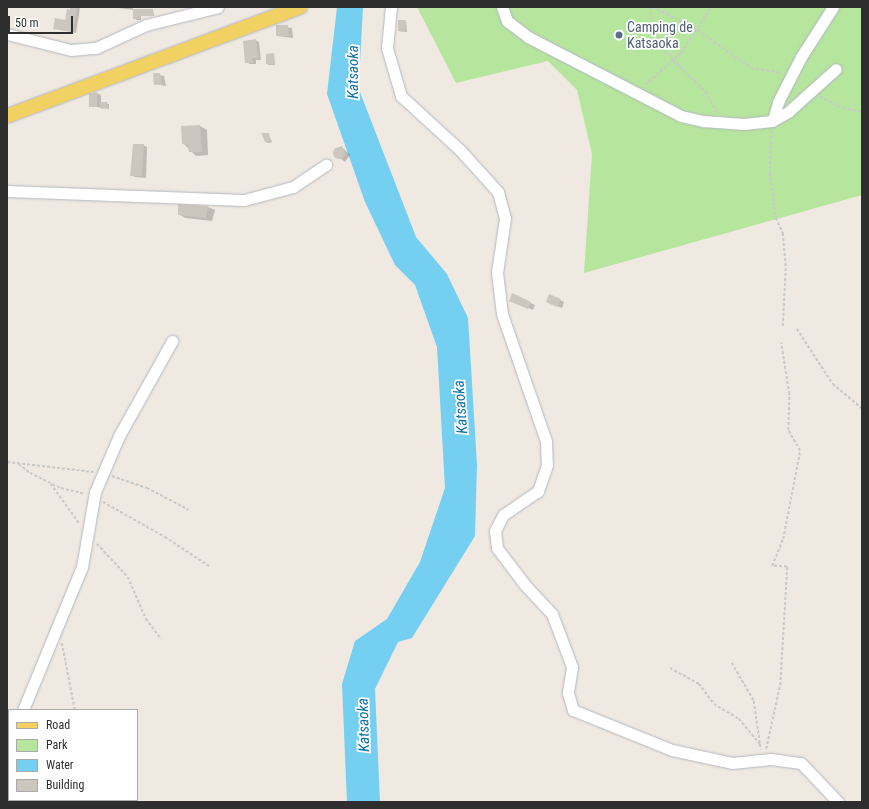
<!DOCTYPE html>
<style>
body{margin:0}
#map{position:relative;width:869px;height:809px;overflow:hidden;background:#efe9e1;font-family:"Roboto Condensed",sans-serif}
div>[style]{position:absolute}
.green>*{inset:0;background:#b6e59e}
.water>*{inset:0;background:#75cff0}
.shadow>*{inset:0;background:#0003}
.building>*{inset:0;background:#cbc7bf}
.round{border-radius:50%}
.path>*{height:1.5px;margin-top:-0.75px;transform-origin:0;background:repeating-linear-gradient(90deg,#c9c9c9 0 3px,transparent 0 5px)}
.roads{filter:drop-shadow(0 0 1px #b4b7c1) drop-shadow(0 0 1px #b4b7c1)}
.minor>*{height:11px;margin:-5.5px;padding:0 5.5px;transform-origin:5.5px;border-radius:5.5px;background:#fff}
.major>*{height:14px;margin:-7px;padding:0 7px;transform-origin:7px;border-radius:7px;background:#f2d163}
.dots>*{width:11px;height:11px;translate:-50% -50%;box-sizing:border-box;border:2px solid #fff;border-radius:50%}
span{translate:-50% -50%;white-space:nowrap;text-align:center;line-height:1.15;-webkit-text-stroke:3.5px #fff;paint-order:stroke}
.service-label{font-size:14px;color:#4e5e75}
.left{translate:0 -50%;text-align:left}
.water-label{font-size:15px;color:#0d6fa3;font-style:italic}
.frame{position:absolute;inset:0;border:8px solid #2e2e2e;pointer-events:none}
.legend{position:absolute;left:8px;top:709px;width:130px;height:92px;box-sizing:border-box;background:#fff;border:1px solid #ababab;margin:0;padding:5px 7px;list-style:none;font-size:12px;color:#2e2e2e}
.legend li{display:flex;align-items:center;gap:8px;height:20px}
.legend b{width:20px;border:1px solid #ababab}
.scale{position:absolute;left:8px;top:16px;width:65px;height:18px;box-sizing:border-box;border:2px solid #2e2e2e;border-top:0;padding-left:5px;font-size:12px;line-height:14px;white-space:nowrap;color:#2e2e2e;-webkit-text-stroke:3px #fff;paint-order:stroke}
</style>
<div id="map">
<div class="green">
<i style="clip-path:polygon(417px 7px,862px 7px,862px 195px,584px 273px,592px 154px,577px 90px,548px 61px,456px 83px)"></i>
</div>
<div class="water">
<i style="clip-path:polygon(337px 7px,363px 7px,360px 63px,353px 74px,416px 237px,447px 274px,468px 318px,477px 465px,475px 536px,412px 638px,398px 642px,375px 689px,380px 802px,347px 802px,342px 684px,355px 641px,387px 619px,420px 562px,445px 488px,437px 347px,415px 285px,395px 265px,365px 202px,327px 94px)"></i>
</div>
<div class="shadow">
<i style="clip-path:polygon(71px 7px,80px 8px,76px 33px,54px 28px,66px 21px)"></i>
<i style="clip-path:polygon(133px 7px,133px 10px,153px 10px,154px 16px,141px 16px,141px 20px,136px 20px,134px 10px,118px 8px)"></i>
<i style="clip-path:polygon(406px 21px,407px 32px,399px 31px)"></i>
<i style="clip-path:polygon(277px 26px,292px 28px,293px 38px,277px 36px)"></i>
<i style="clip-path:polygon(255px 40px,259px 42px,261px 60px,256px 60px,256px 64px,250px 64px,246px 62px)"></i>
<i style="clip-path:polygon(274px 54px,275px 65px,269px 65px,267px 64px)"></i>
<i style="clip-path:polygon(154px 74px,164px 76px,166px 86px,155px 84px)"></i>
<i style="clip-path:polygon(97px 93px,101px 95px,101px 103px,109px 104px,109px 109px,90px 106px)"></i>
<i style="clip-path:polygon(200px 126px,207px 130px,208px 155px,196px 156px,183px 143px)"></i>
<i style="clip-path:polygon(268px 134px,272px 142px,268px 143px,266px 142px)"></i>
<i style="clip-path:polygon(143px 145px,147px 147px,146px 178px,135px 177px,131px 175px)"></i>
<i style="clip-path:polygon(341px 146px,350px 155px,345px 162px,333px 153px)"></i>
<i style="clip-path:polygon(179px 206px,208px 207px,215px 210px,212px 221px,185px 218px,179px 214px)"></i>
<i style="clip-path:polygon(512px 295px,535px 305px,533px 310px,514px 302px)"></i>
<i style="clip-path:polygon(560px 300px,564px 302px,562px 308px,551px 304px)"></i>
</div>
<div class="building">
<i style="clip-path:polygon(70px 7px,77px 7px,73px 32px,53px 29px,55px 18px,65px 20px,67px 9px,70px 10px)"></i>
<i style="clip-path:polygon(133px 9px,153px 9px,153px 16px,140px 16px,140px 19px,133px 19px)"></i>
<i style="clip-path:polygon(398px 20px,406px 20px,405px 32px,398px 31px)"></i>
<i style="clip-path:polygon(276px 25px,288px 25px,289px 36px,276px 36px)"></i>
<i style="clip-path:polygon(256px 39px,258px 58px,252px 58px,253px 63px,245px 63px,243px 41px)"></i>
<i style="clip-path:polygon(274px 53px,274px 64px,266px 64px,266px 54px)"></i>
<i style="clip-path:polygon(153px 73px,160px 73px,162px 84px,154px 85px)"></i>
<i style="clip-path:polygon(97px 92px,97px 107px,89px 107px,89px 94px)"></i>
<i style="clip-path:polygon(100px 102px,107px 102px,108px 108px,101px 109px)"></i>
<i style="clip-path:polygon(200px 125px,202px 152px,189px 152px,188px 145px,182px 144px,181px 126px)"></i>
<i style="clip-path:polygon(261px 133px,269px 133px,271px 141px,265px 142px)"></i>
<i style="clip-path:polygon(133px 144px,144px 144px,142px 176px,130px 176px)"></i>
<i class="round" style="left:333px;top:147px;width:12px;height:12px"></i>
<i style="clip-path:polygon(178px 204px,208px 206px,206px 218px,178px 215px)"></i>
<i style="clip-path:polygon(512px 293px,531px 302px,528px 309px,509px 301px)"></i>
<i style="clip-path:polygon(549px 294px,561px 299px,557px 307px,546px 302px)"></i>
</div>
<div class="path">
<i style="left:651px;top:7px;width:27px;rotate:86deg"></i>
<i style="left:653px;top:34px;width:33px;rotate:52deg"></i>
<i style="left:673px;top:60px;width:46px;rotate:44.1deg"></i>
<i style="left:706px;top:92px;width:23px;rotate:61deg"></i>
<i style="left:653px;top:7px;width:51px;rotate:27.1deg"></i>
<i style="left:698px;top:30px;width:65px;rotate:35.6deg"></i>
<i style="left:751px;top:68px;width:31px;rotate:9deg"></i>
<i style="left:645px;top:85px;width:48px;rotate:-41.6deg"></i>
<i style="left:681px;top:53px;width:55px;rotate:-56.9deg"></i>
<i style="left:820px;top:97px;width:25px;rotate:26deg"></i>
<i style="left:843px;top:108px;width:19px;rotate:12deg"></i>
<i style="left:772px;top:131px;width:42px;rotate:92.7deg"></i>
<i style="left:770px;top:173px;width:45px;rotate:82.4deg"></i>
<i style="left:776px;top:218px;width:17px;rotate:65deg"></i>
<i style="left:783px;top:233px;width:35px;rotate:85deg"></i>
<i style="left:786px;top:268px;width:59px;rotate:92.9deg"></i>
<i style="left:797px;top:329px;width:66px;rotate:56.8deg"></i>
<i style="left:833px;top:384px;width:38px;rotate:40deg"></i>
<i style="left:7px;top:462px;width:87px;rotate:6.6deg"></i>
<i style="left:19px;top:464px;width:14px;rotate:39deg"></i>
<i style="left:30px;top:473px;width:34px;rotate:26deg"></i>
<i style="left:61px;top:488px;width:25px;rotate:14deg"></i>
<i style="left:112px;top:476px;width:37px;rotate:19deg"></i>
<i style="left:147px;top:488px;width:47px;rotate:27.6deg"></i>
<i style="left:51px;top:484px;width:48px;rotate:54.3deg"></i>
<i style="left:103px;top:502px;width:71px;rotate:29.4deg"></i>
<i style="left:165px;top:537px;width:53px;rotate:33.4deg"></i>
<i style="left:97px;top:544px;width:45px;rotate:46.8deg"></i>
<i style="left:128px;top:577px;width:46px;rotate:66.8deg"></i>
<i style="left:146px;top:619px;width:25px;rotate:53deg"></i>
<i style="left:62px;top:643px;width:68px;rotate:79deg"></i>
<i style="left:732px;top:663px;width:44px;rotate:59.9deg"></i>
<i style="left:754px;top:701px;width:42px;rotate:81.9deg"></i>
<i style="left:670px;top:668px;width:33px;rotate:29deg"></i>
<i style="left:699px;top:684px;width:25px;rotate:53deg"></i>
<i style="left:714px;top:704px;width:29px;rotate:31deg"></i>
<i style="left:739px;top:719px;width:33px;rotate:50deg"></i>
<i style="left:760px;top:744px;width:6px;rotate:81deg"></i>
<i style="left:766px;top:749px;width:66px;rotate:-77.7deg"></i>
<i style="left:780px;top:685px;width:118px;rotate:-86.6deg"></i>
<i style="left:787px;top:567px;width:15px;rotate:-176deg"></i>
<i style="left:772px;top:566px;width:29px;rotate:-68deg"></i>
<i style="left:783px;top:539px;width:90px;rotate:-79.1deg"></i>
<i style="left:800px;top:451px;width:24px;rotate:-120deg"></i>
<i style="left:788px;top:430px;width:36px;rotate:-88deg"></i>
<i style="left:789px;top:394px;width:52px;rotate:-98.9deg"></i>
<i style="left:7px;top:774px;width:2px;rotate:27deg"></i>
<i style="left:128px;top:800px;width:4px;rotate:27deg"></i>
</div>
<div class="roads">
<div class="minor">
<i style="left:391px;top:7px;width:41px;rotate:95.6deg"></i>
<i style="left:387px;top:48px;width:50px;rotate:73.7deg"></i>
<i style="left:401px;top:96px;width:80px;rotate:42.5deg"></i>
<i style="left:460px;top:150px;width:57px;rotate:47.9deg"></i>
<i style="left:498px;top:192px;width:27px;rotate:75deg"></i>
<i style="left:505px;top:218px;width:56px;rotate:98.3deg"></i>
<i style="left:497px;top:273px;width:41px;rotate:83deg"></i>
<i style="left:502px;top:314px;width:134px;rotate:70.9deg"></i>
<i style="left:546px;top:441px;width:24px;rotate:88deg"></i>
<i style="left:547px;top:465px;width:28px;rotate:109deg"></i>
<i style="left:538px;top:491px;width:42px;rotate:145.6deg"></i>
<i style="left:503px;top:515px;width:18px;rotate:117deg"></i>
<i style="left:495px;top:531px;width:17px;rotate:83deg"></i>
<i style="left:497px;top:548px;width:46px;rotate:52.9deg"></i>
<i style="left:525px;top:585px;width:40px;rotate:47deg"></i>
<i style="left:552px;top:614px;width:57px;rotate:69.3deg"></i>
<i style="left:572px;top:667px;width:26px;rotate:99deg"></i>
<i style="left:568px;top:693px;width:18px;rotate:74deg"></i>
<i style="left:573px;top:710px;width:107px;rotate:22deg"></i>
<i style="left:672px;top:750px;width:61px;rotate:12.2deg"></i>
<i style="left:732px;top:763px;width:39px;rotate:-6deg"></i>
<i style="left:771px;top:759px;width:30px;rotate:8deg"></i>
<i style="left:801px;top:763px;width:54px;rotate:46.5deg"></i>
<i style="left:502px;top:7px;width:15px;rotate:70deg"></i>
<i style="left:507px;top:21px;width:26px;rotate:37deg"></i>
<i style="left:528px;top:37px;width:172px;rotate:27.3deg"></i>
<i style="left:681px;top:116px;width:23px;rotate:13deg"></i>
<i style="left:703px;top:121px;width:41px;rotate:4.2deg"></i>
<i style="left:744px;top:124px;width:28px;rotate:-6deg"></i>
<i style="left:772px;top:121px;width:18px;rotate:-29deg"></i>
<i style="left:788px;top:112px;width:64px;rotate:-41.9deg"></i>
<i style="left:7px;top:34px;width:66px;rotate:14deg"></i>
<i style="left:71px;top:50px;width:25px;rotate:-5deg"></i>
<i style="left:96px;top:48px;width:55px;rotate:-24.7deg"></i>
<i style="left:146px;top:25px;width:74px;rotate:-14deg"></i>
<i style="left:773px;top:120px;width:19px;rotate:-74deg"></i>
<i style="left:778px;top:102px;width:51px;rotate:-62.9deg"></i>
<i style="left:801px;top:57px;width:59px;rotate:-57.4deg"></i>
<i style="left:7px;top:191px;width:237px;rotate:2.2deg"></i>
<i style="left:244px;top:200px;width:51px;rotate:-14.9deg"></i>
<i style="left:293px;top:187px;width:40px;rotate:-34deg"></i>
<i style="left:23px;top:710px;width:155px;rotate:-67.6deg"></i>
<i style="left:82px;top:567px;width:76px;rotate:-80.2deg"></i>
<i style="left:95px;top:492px;width:61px;rotate:-66.8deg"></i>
<i style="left:119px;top:436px;width:109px;rotate:-60.8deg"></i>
<i style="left:7px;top:736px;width:4px;rotate:-56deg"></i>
</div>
<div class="major">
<i style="left:7px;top:116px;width:313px;rotate:-20.4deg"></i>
</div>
</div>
<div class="dots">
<i style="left:619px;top:35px;background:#5c6f8a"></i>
</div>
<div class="service-label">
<span class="left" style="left:627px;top:35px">Camping de<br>Katsaoka</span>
</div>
<div class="water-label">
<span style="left:354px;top:72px;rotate:-90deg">Katsaoka</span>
<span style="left:461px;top:407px;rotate:-94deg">Katsaoka</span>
<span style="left:364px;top:725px;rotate:-92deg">Katsaoka</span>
</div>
<div class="frame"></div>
<ul class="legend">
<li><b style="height:5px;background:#f2d163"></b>Road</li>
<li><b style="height:11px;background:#b6e59e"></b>Park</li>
<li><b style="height:11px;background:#75cff0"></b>Water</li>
<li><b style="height:11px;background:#cbc7bf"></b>Building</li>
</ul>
<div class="scale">50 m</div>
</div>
